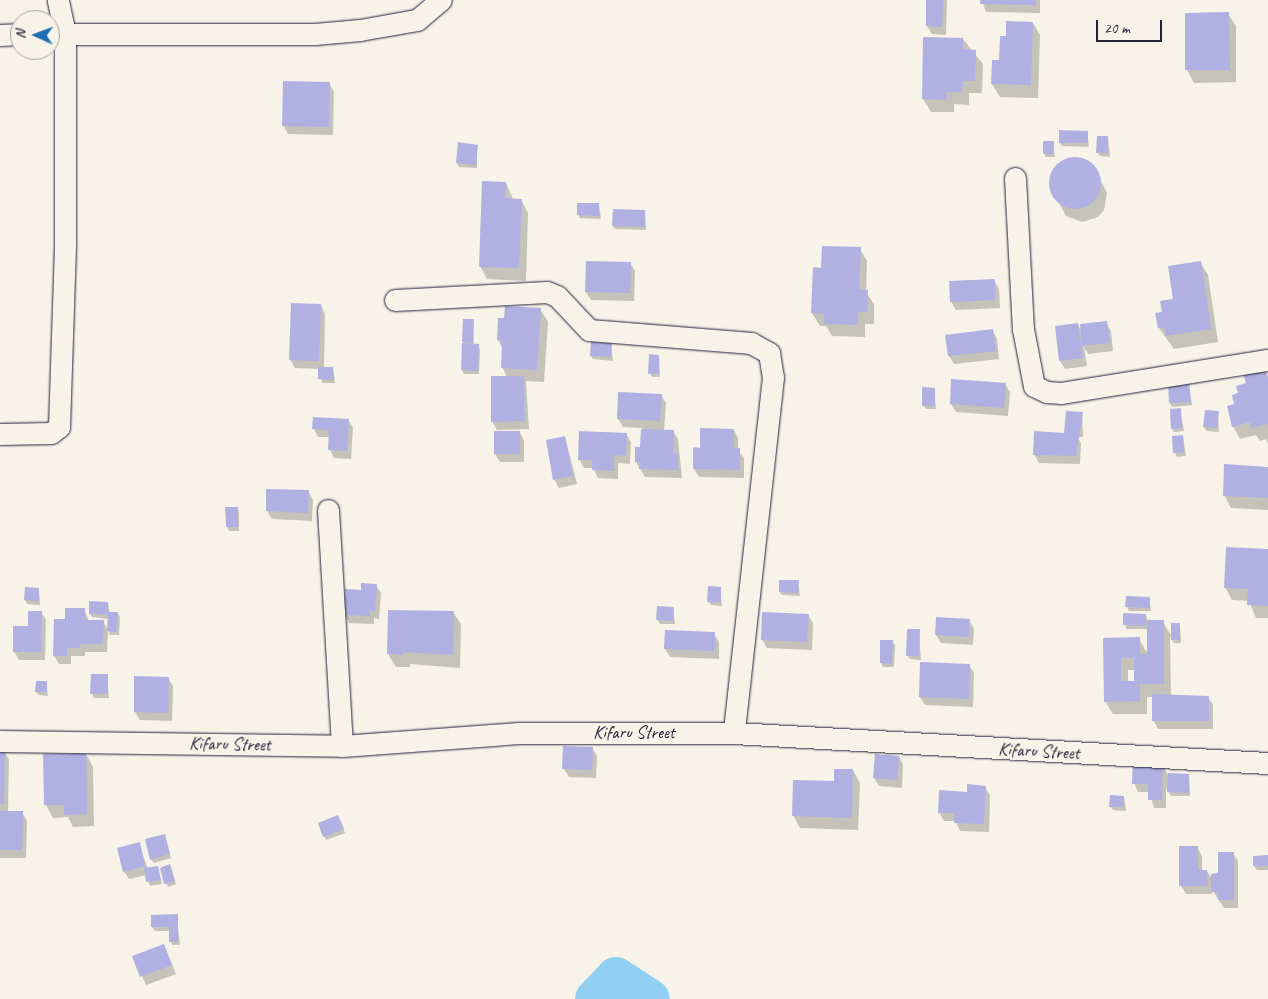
<!DOCTYPE html>
<style>
body{margin:0}
#map{position:relative;width:1268px;height:999px;overflow:hidden;background:#f7f3e8;font-family:Caveat,sans-serif}
div>[style]{position:absolute}
.shadow>*{inset:0;background:#0003}
.river>*{height:40px;margin:-20px;padding:0 20px;transform-origin:20px;border-radius:20px;background:#91d0f2}
.building>*{inset:0;background:#b0b0e2}
.round{border-radius:50%}
.roads{filter:drop-shadow(0 0 1px #22223b) drop-shadow(0 0 1px #22223b)}
.minor>*{height:21px;margin:-10.5px;padding:0 10.5px;transform-origin:10.5px;border-radius:10.5px;background:#f7f3e8}
span{translate:-50% -50%;white-space:nowrap;text-align:center;line-height:1.15;-webkit-text-stroke:4.5px #f7f3e8;paint-order:stroke}
.street-label{font-size:18px;color:#22223b}
.north{position:absolute;left:10px;top:10px;width:50px;height:50px;box-sizing:border-box;background:#f7f3e8;border:1px solid #a29fa3;border-radius:50%;rotate:272deg;font-size:14px;font-weight:700;line-height:20px;text-align:center;color:#22223b}
.north::after{content:'';display:block;margin:auto;width:18px;height:22px;background:#1f6fb2;clip-path:polygon(50% 0,100% 100%,50% 72%,0 100%)}
.scale{position:absolute;left:1096px;top:20px;width:66px;height:22px;box-sizing:border-box;border:2px solid #22223b;border-top:0;padding-left:6px;font-size:15px;line-height:18px;white-space:nowrap;color:#22223b;-webkit-text-stroke:4px #f7f3e8;paint-order:stroke}
</style>
<div id="map">
<div class="shadow">
<i style="clip-path:polygon(927px 0,947px 0,946px 35px,932px 34px,927px 26px)"></i>
<i style="clip-path:polygon(982px 0,1040px 0,1040px 13px,986px 12px)"></i>
<i style="clip-path:polygon(1186px 14px,1228px 14px,1236px 26px,1236px 82px,1194px 83px,1187px 70px)"></i>
<i style="clip-path:polygon(1033px 23px,1040px 35px,1038px 98px,1000px 97px,992px 84px,1007px 37px)"></i>
<i style="clip-path:polygon(963px 39px,983px 64px,982px 93px,969px 93px,969px 105px,954px 104px,954px 112px,931px 112px,923px 99px)"></i>
<i style="clip-path:polygon(329px 83px,334px 92px,333px 135px,288px 134px,284px 126px)"></i>
<i style="clip-path:polygon(1087px 132px,1089px 147px,1062px 146px,1060px 143px)"></i>
<i style="clip-path:polygon(1108px 137px,1110px 157px,1100px 156px,1098px 153px)"></i>
<i style="clip-path:polygon(1053px 143px,1055px 157px,1046px 157px,1044px 153px)"></i>
<i style="clip-path:polygon(477px 146px,477px 168px,459px 167px,457px 163px)"></i>
<i style="clip-path:polygon(1075px 158px,1092px 164px,1107px 193px,1104px 210px,1098px 217px,1082px 222px,1066px 216px,1050px 186px,1053px 169px,1067px 159px)"></i>
<i style="clip-path:polygon(506px 183px,513px 199px,521px 200px,528px 213px,526px 281px,487px 279px,480px 266px)"></i>
<i style="clip-path:polygon(599px 205px,601px 219px,580px 218px,578px 214px)"></i>
<i style="clip-path:polygon(645px 211px,646px 230px,615px 229px,613px 226px)"></i>
<i style="clip-path:polygon(860px 249px,867px 261px,866px 292px,874px 304px,874px 324px,865px 324px,865px 337px,832px 336px,826px 326px,820px 326px,812px 313px,814px 269px,822px 269px)"></i>
<i style="clip-path:polygon(1200px 262px,1208px 275px,1218px 342px,1174px 349px,1159px 328px,1157px 314px,1163px 313px,1175px 300px)"></i>
<i style="clip-path:polygon(630px 263px,635px 271px,634px 301px,591px 300px,586px 292px)"></i>
<i style="clip-path:polygon(994px 280px,999px 289px,1000px 308px,956px 310px,951px 301px)"></i>
<i style="clip-path:polygon(321px 305px,325px 314px,324px 368px,333px 368px,335px 383px,322px 383px,320px 369px,295px 368px,290px 359px)"></i>
<i style="clip-path:polygon(540px 309px,548px 322px,544px 382px,526px 381px,529px 429px,497px 430px,492px 421px,507px 377px,502px 367px,503px 349px,498px 340px)"></i>
<i style="clip-path:polygon(473px 320px,474px 345px,480px 349px,479px 374px,464px 374px,462px 370px,463px 342px)"></i>
<i style="clip-path:polygon(1106px 323px,1111px 331px,1113px 351px,1088px 354px,1084px 347px,1087px 366px,1065px 369px,1060px 361px,1078px 325px,1082px 332px)"></i>
<i style="clip-path:polygon(992px 330px,997px 339px,999px 359px,954px 364px,949px 356px,946px 336px)"></i>
<i style="clip-path:polygon(611px 344px,613px 361px,593px 359px,591px 356px)"></i>
<i style="clip-path:polygon(659px 356px,660px 377px,652px 377px,650px 373px)"></i>
<i style="clip-path:polygon(1264px 370px,1268px 376px,1268px 444px,1266px 439px,1260px 441px,1256px 435px,1240px 439px,1233px 426px,1240px 394px)"></i>
<i style="clip-path:polygon(1188px 381px,1192px 405px,1172px 407px,1170px 403px)"></i>
<i style="clip-path:polygon(1005px 384px,1010px 392px,1008px 416px,956px 412px,951px 404px)"></i>
<i style="clip-path:polygon(934px 389px,936px 409px,926px 409px,923px 405px)"></i>
<i style="clip-path:polygon(661px 395px,666px 403px,664px 431px,673px 431px,678px 439px,682px 478px,645px 477px,636px 462px,642px 449px,642px 428px,623px 427px,618px 419px)"></i>
<i style="clip-path:polygon(1180px 410px,1184px 431px,1174px 432px,1172px 429px)"></i>
<i style="clip-path:polygon(1218px 412px,1219px 432px,1207px 431px,1204px 427px)"></i>
<i style="clip-path:polygon(1082px 413px,1083px 437px,1077px 437px,1081px 443px,1080px 464px,1039px 463px,1034px 454px,1067px 434px)"></i>
<i style="clip-path:polygon(348px 420px,353px 428px,351px 459px,334px 458px,330px 450px,330px 437px,318px 437px,314px 429px)"></i>
<i style="clip-path:polygon(734px 430px,738px 438px,738px 450px,744px 458px,744px 478px,699px 477px,694px 469px,701px 449px)"></i>
<i style="clip-path:polygon(520px 432px,524px 441px,524px 462px,500px 462px,495px 454px)"></i>
<i style="clip-path:polygon(626px 434px,631px 442px,630px 464px,618px 463px,618px 479px,598px 478px,593px 468px,584px 468px,579px 459px)"></i>
<i style="clip-path:polygon(565px 437px,577px 484px,559px 488px,554px 479px)"></i>
<i style="clip-path:polygon(1183px 437px,1186px 456px,1177px 457px,1175px 453px)"></i>
<i style="clip-path:polygon(1268px 468px,1268px 510px,1231px 508px,1224px 495px)"></i>
<i style="clip-path:polygon(308px 491px,313px 500px,312px 521px,272px 519px,267px 511px)"></i>
<i style="clip-path:polygon(227px 508px,237px 508px,239px 512px,239px 531px,229px 531px,227px 527px)"></i>
<i style="clip-path:polygon(1268px 550px,1268px 618px,1256px 618px,1249px 601px,1232px 600px,1225px 587px)"></i>
<i style="clip-path:polygon(798px 582px,800px 596px,782px 595px,780px 592px)"></i>
<i style="clip-path:polygon(376px 585px,381px 593px,379px 619px,374px 618px,374px 624px,349px 623px,344px 614px,362px 592px)"></i>
<i style="clip-path:polygon(720px 588px,722px 606px,711px 605px,708px 601px)"></i>
<i style="clip-path:polygon(39px 590px,40px 605px,27px 604px,25px 600px)"></i>
<i style="clip-path:polygon(1149px 598px,1151px 611px,1129px 611px,1127px 607px)"></i>
<i style="clip-path:polygon(108px 603px,110px 613px,117px 613px,120px 617px,119px 635px,110px 635px,108px 630px,107px 652px,85px 652px,85px 656px,71px 656px,71px 664px,59px 664px,54px 656px,66px 620px,84px 609px,89px 621px,103px 621px,108px 630px,109px 619px,92px 617px,90px 614px)"></i>
<i style="clip-path:polygon(673px 608px,675px 624px,660px 624px,658px 620px)"></i>
<i style="clip-path:polygon(41px 612px,46px 620px,45px 660px,19px 660px,14px 651px)"></i>
<i style="clip-path:polygon(453px 612px,461px 624px,460px 668px,410px 664px,410px 667px,396px 667px,388px 654px)"></i>
<i style="clip-path:polygon(808px 615px,813px 623px,812px 650px,767px 648px,762px 639px)"></i>
<i style="clip-path:polygon(evenodd,1125px 615px,1146px 615px,1148px 622px,1163px 622px,1172px 637px,1180px 625px,1181px 643px,1174px 643px,1170px 636px,1171px 696px,1208px 697px,1213px 705px,1213px 729px,1158px 729px,1153px 720px,1153px 697px,1147px 697px,1147px 714px,1113px 714px,1105px 701px,1104px 639px,1139px 639px,1149px 656px,1149px 629px,1126px 629px,1125px 615px,1128px 670px,1135px 670px,1135px 682px,1128px 682px,1128px 670px)"></i>
<i style="clip-path:polygon(937px 618px,969px 620px,974px 629px,973px 645px,941px 643px,936px 635px)"></i>
<i style="clip-path:polygon(919px 630px,921px 660px,910px 659px,908px 656px)"></i>
<i style="clip-path:polygon(666px 632px,714px 634px,719px 642px,719px 659px,670px 657px,665px 649px)"></i>
<i style="clip-path:polygon(882px 641px,892px 641px,895px 645px,894px 667px,883px 667px,881px 663px)"></i>
<i style="clip-path:polygon(921px 663px,969px 665px,974px 673px,973px 707px,925px 705px,920px 697px)"></i>
<i style="clip-path:polygon(107px 675px,109px 698px,94px 698px,92px 694px)"></i>
<i style="clip-path:polygon(168px 678px,173px 686px,172px 721px,140px 720px,135px 712px)"></i>
<i style="clip-path:polygon(46px 683px,48px 696px,39px 695px,36px 692px)"></i>
<i style="clip-path:polygon(592px 748px,597px 756px,596px 778px,569px 777px,564px 769px)"></i>
<i style="clip-path:polygon(0 752px,5px 752px,9px 760px,8px 812px,22px 812px,27px 821px,26px 858px,0 858px)"></i>
<i style="clip-path:polygon(86px 754px,93px 767px,94px 826px,73px 827px,68px 817px,53px 818px,46px 805px,44px 755px)"></i>
<i style="clip-path:polygon(899px 757px,903px 765px,902px 788px,879px 786px,874px 778px)"></i>
<i style="clip-path:polygon(1162px 760px,1167px 774px,1189px 775px,1190px 796px,1171px 796px,1166px 788px,1166px 808px,1154px 808px,1149px 792px,1138px 792px,1134px 783px)"></i>
<i style="clip-path:polygon(853px 770px,860px 783px,858px 830px,800px 828px,793px 815px)"></i>
<i style="clip-path:polygon(985px 787px,990px 795px,989px 832px,960px 831px,956px 821px,944px 821px,939px 812px,968px 793px)"></i>
<i style="clip-path:polygon(1124px 797px,1126px 811px,1113px 810px,1111px 807px)"></i>
<i style="clip-path:polygon(340px 820px,345px 833px,326px 840px,324px 836px)"></i>
<i style="clip-path:polygon(164px 836px,171px 858px,154px 863px,151px 859px)"></i>
<i style="clip-path:polygon(139px 844px,148px 869px,158px 868px,162px 884px,150px 886px,146px 875px,129px 879px,124px 871px)"></i>
<i style="clip-path:polygon(1197px 847px,1202px 856px,1202px 871px,1207px 871px,1213px 881px,1233px 853px,1238px 861px,1238px 908px,1224px 908px,1212px 890px,1212px 894px,1186px 894px,1181px 886px)"></i>
<i style="clip-path:polygon(1268px 857px,1268px 870px,1257px 870px,1254px 866px)"></i>
<i style="clip-path:polygon(171px 870px,176px 884px,168px 887px,166px 883px)"></i>
<i style="clip-path:polygon(177px 916px,180px 945px,172px 945px,170px 931px,155px 931px,152px 927px)"></i>
<i style="clip-path:polygon(164px 946px,176px 974px,146px 985px,134px 957px)"></i>
</div>
<div class="river">
<i style="left:595px;top:999px;width:30px;rotate:-46deg"></i>
<i style="left:616px;top:977px;width:40px;rotate:32.9deg"></i>
</div>
<div class="building">
<i style="clip-path:polygon(926px 0,943px 0,942px 27px,926px 26px)"></i>
<i style="clip-path:polygon(980px 0,1036px 0,1036px 5px,980px 4px)"></i>
<i style="clip-path:polygon(1229px 12px,1230px 70px,1185px 70px,1185px 13px)"></i>
<i style="clip-path:polygon(1006px 21px,1033px 22px,1031px 85px,991px 84px,992px 60px,999px 60px,1000px 36px,1006px 36px)"></i>
<i style="clip-path:polygon(923px 37px,963px 38px,963px 49px,976px 50px,975px 81px,963px 81px,962px 92px,947px 92px,947px 100px,922px 99px)"></i>
<i style="clip-path:polygon(283px 81px,330px 82px,329px 127px,282px 126px)"></i>
<i style="clip-path:polygon(1059px 130px,1088px 131px,1088px 143px,1059px 143px)"></i>
<i style="clip-path:polygon(1097px 136px,1108px 136px,1108px 153px,1096px 153px)"></i>
<i style="clip-path:polygon(1043px 141px,1054px 141px,1053px 154px,1043px 154px)"></i>
<i style="clip-path:polygon(458px 142px,478px 145px,476px 165px,456px 163px)"></i>
<i class="round" style="left:1049px;top:157px;width:52px;height:52px"></i>
<i style="clip-path:polygon(482px 181px,506px 182px,505px 198px,522px 199px,519px 268px,479px 267px)"></i>
<i style="clip-path:polygon(577px 203px,599px 203px,599px 216px,577px 215px)"></i>
<i style="clip-path:polygon(613px 209px,645px 210px,645px 227px,612px 226px)"></i>
<i style="clip-path:polygon(822px 246px,861px 247px,859px 290px,868px 290px,867px 312px,858px 312px,858px 325px,824px 324px,824px 314px,811px 313px,813px 267px,821px 268px)"></i>
<i style="clip-path:polygon(586px 261px,631px 262px,630px 293px,585px 292px)"></i>
<i style="clip-path:polygon(1201px 261px,1211px 329px,1166px 336px,1164px 328px,1158px 328px,1155px 313px,1162px 312px,1160px 301px,1173px 299px,1168px 266px)"></i>
<i style="clip-path:polygon(995px 279px,995px 300px,950px 302px,949px 281px)"></i>
<i style="clip-path:polygon(291px 303px,321px 304px,319px 361px,289px 360px)"></i>
<i style="clip-path:polygon(505px 306px,541px 308px,537px 370px,501px 368px,502px 341px,497px 340px,498px 318px,504px 318px)"></i>
<i style="clip-path:polygon(463px 319px,474px 319px,473px 343px,462px 342px)"></i>
<i style="clip-path:polygon(1107px 321px,1110px 343px,1082px 346px,1080px 324px)"></i>
<i style="clip-path:polygon(1078px 323px,1083px 358px,1059px 361px,1055px 326px)"></i>
<i style="clip-path:polygon(993px 329px,996px 351px,948px 356px,945px 335px)"></i>
<i style="clip-path:polygon(591px 342px,612px 343px,611px 357px,590px 356px)"></i>
<i style="clip-path:polygon(462px 343px,479px 344px,478px 371px,461px 370px)"></i>
<i style="clip-path:polygon(649px 354px,659px 355px,659px 374px,648px 374px)"></i>
<i style="clip-path:polygon(318px 367px,333px 367px,334px 380px,318px 379px)"></i>
<i style="clip-path:polygon(1265px 368px,1268px 378px,1268px 424px,1251px 428px,1250px 422px,1232px 427px,1227px 406px,1234px 404px,1232px 395px,1238px 393px,1236px 386px,1246px 383px,1243px 374px)"></i>
<i style="clip-path:polygon(491px 376px,524px 376px,525px 421px,491px 422px)"></i>
<i style="clip-path:polygon(951px 379px,1006px 383px,1004px 408px,950px 404px)"></i>
<i style="clip-path:polygon(1189px 380px,1191px 402px,1169px 403px,1168px 382px)"></i>
<i style="clip-path:polygon(922px 387px,935px 388px,935px 406px,922px 406px)"></i>
<i style="clip-path:polygon(618px 392px,662px 394px,660px 421px,617px 419px)"></i>
<i style="clip-path:polygon(1181px 408px,1182px 428px,1171px 429px,1170px 409px)"></i>
<i style="clip-path:polygon(1205px 410px,1219px 411px,1217px 428px,1203px 427px)"></i>
<i style="clip-path:polygon(1066px 411px,1083px 412px,1076px 456px,1033px 455px,1034px 431px,1064px 433px)"></i>
<i style="clip-path:polygon(313px 417px,349px 419px,347px 451px,328px 450px,329px 430px,312px 429px)"></i>
<i style="clip-path:polygon(700px 428px,734px 429px,734px 448px,740px 448px,740px 470px,693px 469px,693px 447px,700px 448px)"></i>
<i style="clip-path:polygon(641px 429px,674px 430px,673px 453px,678px 453px,678px 470px,639px 469px,640px 462px,635px 462px,635px 447px,640px 447px)"></i>
<i style="clip-path:polygon(494px 431px,520px 431px,520px 454px,494px 454px)"></i>
<i style="clip-path:polygon(579px 431px,627px 433px,626px 456px,614px 455px,614px 471px,592px 470px,592px 460px,578px 460px)"></i>
<i style="clip-path:polygon(1183px 435px,1184px 452px,1173px 453px,1172px 436px)"></i>
<i style="clip-path:polygon(565px 436px,573px 476px,553px 480px,546px 440px)"></i>
<i style="clip-path:polygon(1224px 464px,1268px 467px,1268px 498px,1223px 496px)"></i>
<i style="clip-path:polygon(266px 489px,309px 490px,308px 513px,266px 511px)"></i>
<i style="clip-path:polygon(225px 507px,238px 507px,238px 527px,226px 527px)"></i>
<i style="clip-path:polygon(1226px 547px,1268px 549px,1268px 606px,1247px 605px,1248px 589px,1224px 588px)"></i>
<i style="clip-path:polygon(779px 580px,799px 580px,798px 593px,779px 592px)"></i>
<i style="clip-path:polygon(361px 583px,377px 584px,375px 611px,370px 611px,370px 616px,343px 615px,345px 589px,361px 590px)"></i>
<i style="clip-path:polygon(708px 586px,721px 587px,721px 602px,707px 602px)"></i>
<i style="clip-path:polygon(25px 587px,39px 588px,39px 601px,24px 600px)"></i>
<i style="clip-path:polygon(1126px 596px,1150px 597px,1150px 608px,1125px 607px)"></i>
<i style="clip-path:polygon(89px 601px,108px 602px,108px 612px,118px 612px,117px 632px,107px 631px,108px 615px,89px 614px)"></i>
<i style="clip-path:polygon(657px 606px,674px 607px,673px 621px,656px 620px)"></i>
<i style="clip-path:polygon(65px 608px,85px 608px,85px 620px,104px 620px,103px 644px,81px 644px,80px 648px,67px 648px,67px 656px,53px 656px,54px 619px,65px 619px)"></i>
<i style="clip-path:polygon(388px 610px,454px 611px,453px 655px,403px 652px,403px 655px,387px 654px)"></i>
<i style="clip-path:polygon(28px 611px,42px 611px,41px 652px,13px 652px,13px 626px,28px 626px)"></i>
<i style="clip-path:polygon(762px 612px,809px 614px,807px 642px,761px 640px)"></i>
<i style="clip-path:polygon(1123px 613px,1146px 614px,1146px 626px,1123px 625px)"></i>
<i style="clip-path:polygon(936px 617px,970px 619px,969px 637px,935px 635px)"></i>
<i style="clip-path:polygon(evenodd,1147px 620px,1164px 620px,1164px 684px,1140px 684px,1140px 701px,1104px 702px,1103px 638px,1140px 637px,1140px 654px,1147px 654px,1147px 620px,1121px 658px,1134px 658px,1134px 681px,1121px 681px,1121px 658px)"></i>
<i style="clip-path:polygon(1171px 623px,1180px 623px,1180px 640px,1171px 640px)"></i>
<i style="clip-path:polygon(907px 629px,920px 629px,919px 656px,906px 656px)"></i>
<i style="clip-path:polygon(665px 630px,715px 632px,715px 651px,664px 649px)"></i>
<i style="clip-path:polygon(880px 640px,893px 640px,892px 664px,880px 663px)"></i>
<i style="clip-path:polygon(920px 662px,970px 664px,969px 699px,919px 697px)"></i>
<i style="clip-path:polygon(91px 674px,108px 674px,108px 694px,90px 694px)"></i>
<i style="clip-path:polygon(134px 676px,169px 677px,168px 713px,134px 712px)"></i>
<i style="clip-path:polygon(36px 681px,47px 681px,47px 692px,35px 692px)"></i>
<i style="clip-path:polygon(1152px 694px,1209px 696px,1209px 721px,1152px 721px)"></i>
<i style="clip-path:polygon(563px 746px,593px 747px,592px 770px,562px 769px)"></i>
<i style="clip-path:polygon(0 750px,5px 751px,4px 804px,0 804px)"></i>
<i style="clip-path:polygon(86px 753px,87px 814px,64px 815px,64px 805px,44px 805px,43px 754px)"></i>
<i style="clip-path:polygon(875px 754px,899px 756px,897px 780px,873px 778px)"></i>
<i style="clip-path:polygon(1133px 758px,1163px 759px,1162px 800px,1148px 800px,1148px 784px,1132px 784px)"></i>
<i style="clip-path:polygon(834px 769px,853px 769px,852px 818px,792px 816px,793px 780px,834px 781px)"></i>
<i style="clip-path:polygon(1168px 773px,1189px 774px,1189px 793px,1167px 792px)"></i>
<i style="clip-path:polygon(967px 784px,986px 786px,984px 824px,954px 823px,955px 813px,938px 813px,939px 790px,967px 792px)"></i>
<i style="clip-path:polygon(1110px 795px,1124px 796px,1124px 807px,1109px 807px)"></i>
<i style="clip-path:polygon(0 811px,23px 811px,22px 850px,0 850px)"></i>
<i style="clip-path:polygon(338px 815px,344px 829px,323px 837px,318px 823px)"></i>
<i style="clip-path:polygon(165px 834px,170px 854px,150px 860px,145px 839px)"></i>
<i style="clip-path:polygon(140px 842px,145px 866px,123px 872px,117px 848px)"></i>
<i style="clip-path:polygon(1179px 846px,1198px 846px,1198px 870px,1207px 870px,1208px 886px,1179px 886px)"></i>
<i style="clip-path:polygon(1218px 852px,1234px 852px,1234px 900px,1218px 900px,1218px 892px,1211px 892px,1211px 874px,1218px 873px)"></i>
<i style="clip-path:polygon(1268px 855px,1268px 866px,1253px 866px,1253px 856px)"></i>
<i style="clip-path:polygon(170px 864px,175px 881px,164px 884px,160px 868px)"></i>
<i style="clip-path:polygon(158px 866px,161px 880px,146px 882px,144px 868px)"></i>
<i style="clip-path:polygon(178px 914px,178px 942px,169px 942px,169px 927px,151px 927px,151px 915px)"></i>
<i style="clip-path:polygon(164px 944px,172px 965px,140px 977px,132px 956px)"></i>
</div>
<div class="roads">
<div class="minor">
<i style="left:50px;top:34px;width:265px"></i>
<i style="left:315px;top:34px;width:45px;rotate:-5.1deg"></i>
<i style="left:360px;top:30px;width:58px;rotate:-10deg"></i>
<i style="left:417px;top:20px;width:31px;rotate:-40deg"></i>
<i style="left:0;top:35px;width:20px;rotate:-3deg"></i>
<i style="left:1015px;top:178px;width:151px;rotate:87deg"></i>
<i style="left:1023px;top:329px;width:58px;rotate:79.1deg"></i>
<i style="left:1034px;top:386px;width:14px;rotate:25deg"></i>
<i style="left:1047px;top:392px;width:14px;rotate:4deg"></i>
<i style="left:1061px;top:393px;width:210px;rotate:-9.1deg"></i>
<i style="left:395px;top:300px;width:152px;rotate:-3deg"></i>
<i style="left:547px;top:292px;width:11px;rotate:22deg"></i>
<i style="left:557px;top:296px;width:47px;rotate:46.7deg"></i>
<i style="left:589px;top:330px;width:163px;rotate:4.6deg"></i>
<i style="left:751px;top:343px;width:21px;rotate:29deg"></i>
<i style="left:769px;top:353px;width:24px;rotate:81deg"></i>
<i style="left:773px;top:377px;width:358px;rotate:96.3deg"></i>
<i style="left:0;top:434px;width:51px;rotate:-1.1deg"></i>
<i style="left:51px;top:433px;width:10px;rotate:-37deg"></i>
<i style="left:59px;top:427px;width:185px;rotate:-88.1deg"></i>
<i style="left:65px;top:242px;width:208px;rotate:-90deg"></i>
<i style="left:65px;top:34px;width:35px;rotate:-102deg"></i>
<i style="left:328px;top:510px;width:236px;rotate:86.6deg"></i>
<i style="left:0;top:741px;width:342px;rotate:0.8deg"></i>
<i style="left:342px;top:746px;width:177px;rotate:-4.2deg"></i>
<i style="left:519px;top:733px;width:215px"></i>
<i style="left:734px;top:733px;width:535px;rotate:3.22deg"></i>
</div>
</div>
<div class="street-label">
<span style="left:634px;top:732px">Kifaru Street</span>
<span style="left:230px;top:744px;rotate:1deg">Kifaru Street</span>
<span style="left:1039px;top:751px;rotate:3deg">Kifaru Street</span>
</div>
<div class="north">N</div>
<div class="scale">20 m</div>
</div>
